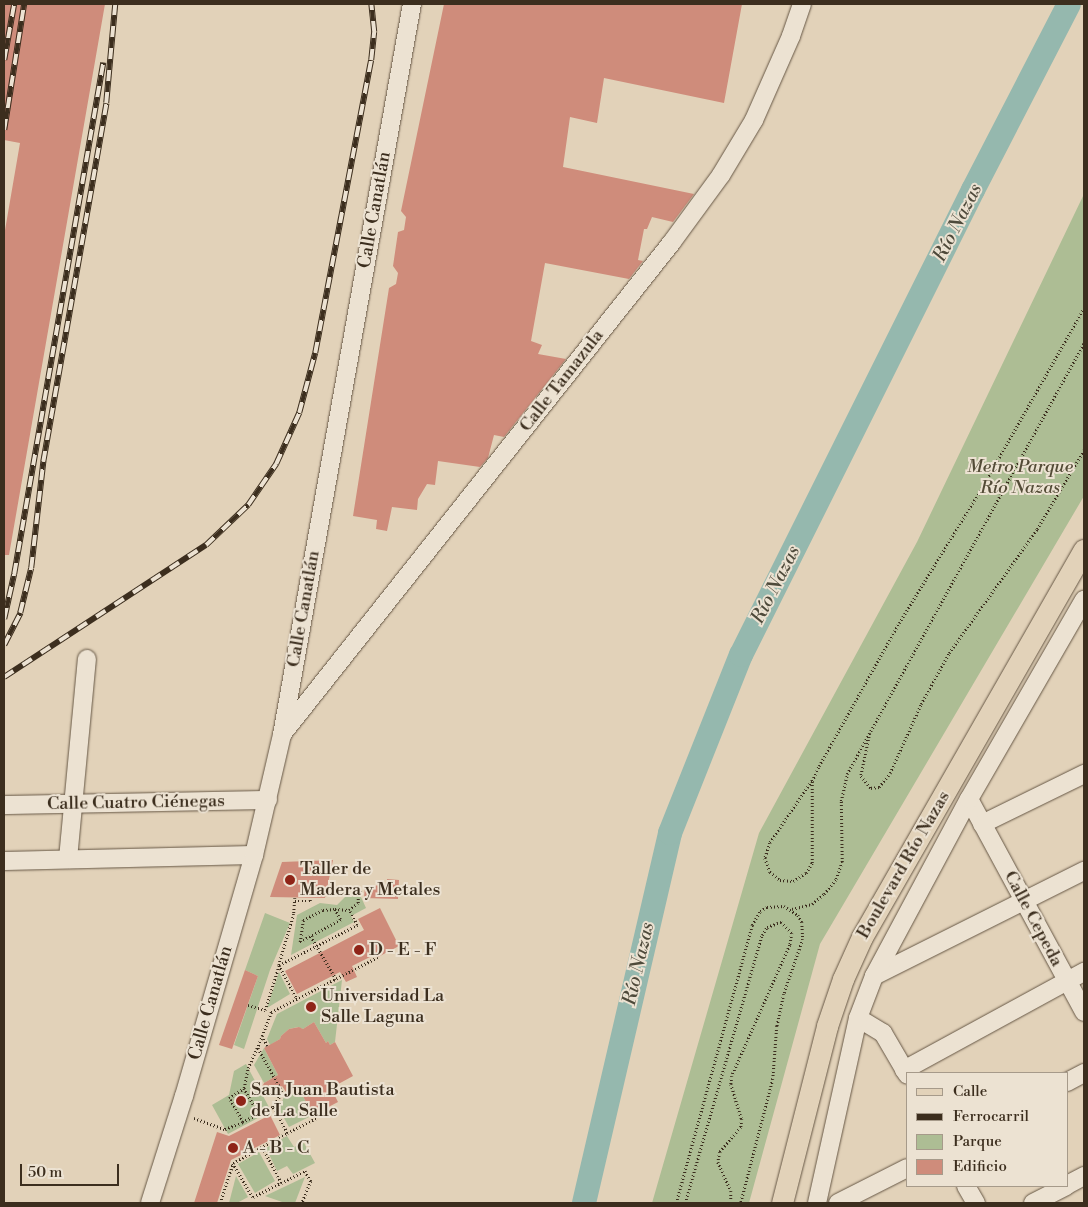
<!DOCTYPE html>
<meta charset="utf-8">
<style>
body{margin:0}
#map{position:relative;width:1088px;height:1207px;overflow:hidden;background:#e2d2b9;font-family:"Libre Bodoni",serif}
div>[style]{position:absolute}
.green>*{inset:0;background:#adbd94}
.river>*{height:24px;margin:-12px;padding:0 12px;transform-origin:12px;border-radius:12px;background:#95b8ae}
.building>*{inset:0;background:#cf8c7b}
.path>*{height:2.5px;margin-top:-1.25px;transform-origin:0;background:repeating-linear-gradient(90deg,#3c2e1e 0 1px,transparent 0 3.5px)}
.roads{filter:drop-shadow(0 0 1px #665745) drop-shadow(0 0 1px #665745)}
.minor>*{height:18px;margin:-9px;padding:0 9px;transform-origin:9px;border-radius:9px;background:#ece2d2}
.major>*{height:21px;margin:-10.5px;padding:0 10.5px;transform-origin:10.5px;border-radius:10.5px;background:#e2d2b9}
.rail>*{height:5.5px;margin-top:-2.75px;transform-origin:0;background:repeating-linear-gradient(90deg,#ece2d2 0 11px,#3c2e1e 0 22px);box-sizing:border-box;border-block:1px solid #3c2e1e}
.dots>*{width:14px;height:14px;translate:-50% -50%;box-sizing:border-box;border:2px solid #ece2d2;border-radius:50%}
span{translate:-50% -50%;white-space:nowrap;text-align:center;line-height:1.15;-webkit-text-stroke:4px #ece2d2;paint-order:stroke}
.street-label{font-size:18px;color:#3c2e1e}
.park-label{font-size:18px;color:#534b36;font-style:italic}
.poi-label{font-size:18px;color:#3c2e1e}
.left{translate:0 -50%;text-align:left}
.water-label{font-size:19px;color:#4e4a3b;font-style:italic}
.frame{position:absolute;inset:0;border:5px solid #3c2e1e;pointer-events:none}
.legend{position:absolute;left:906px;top:1072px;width:162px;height:115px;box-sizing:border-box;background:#ece2d2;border:1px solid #a69a8a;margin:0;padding:6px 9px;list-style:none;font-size:15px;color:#3c2e1e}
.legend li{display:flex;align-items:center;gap:10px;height:25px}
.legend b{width:25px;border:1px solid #a69a8a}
.scale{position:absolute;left:20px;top:1164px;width:99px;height:22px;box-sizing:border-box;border:2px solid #3c2e1e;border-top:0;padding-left:6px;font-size:15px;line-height:18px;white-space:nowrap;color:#3c2e1e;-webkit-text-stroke:4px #ece2d2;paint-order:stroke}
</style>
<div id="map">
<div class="green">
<i style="clip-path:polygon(1084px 194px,1084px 496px,820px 944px,749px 1203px,652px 1203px,759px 833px,917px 542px)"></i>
<i style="clip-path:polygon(346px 896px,361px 897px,366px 908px,351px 916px,354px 922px,291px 955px,297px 915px,320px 903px,337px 905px)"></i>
<i style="clip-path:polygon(265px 913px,290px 923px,270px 970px,244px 1049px,234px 1045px,258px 976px,245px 970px)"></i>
<i style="clip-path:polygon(279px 972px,290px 994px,267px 1008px)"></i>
<i style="clip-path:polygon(342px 980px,335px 1042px,330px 1045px,328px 1041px,326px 1043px,314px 1022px,303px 1029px,298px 1027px,289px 1029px,281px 1036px,280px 1039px,270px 1045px,267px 1039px,277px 1014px)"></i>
<i style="clip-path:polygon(264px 1048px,278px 1075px,264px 1083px,254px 1065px)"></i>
<i style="clip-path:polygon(246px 1064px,271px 1111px,228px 1134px,212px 1105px,229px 1095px,234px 1071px)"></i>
<i style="clip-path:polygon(297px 1085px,313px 1115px,289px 1127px,279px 1109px,286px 1092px)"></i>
<i style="clip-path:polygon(287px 1136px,294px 1147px,304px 1143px,315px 1163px,293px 1174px,287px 1166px,277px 1171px,266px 1148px)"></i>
<i style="clip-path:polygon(259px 1152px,275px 1181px,255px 1193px,238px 1164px)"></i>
<i style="clip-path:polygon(236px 1176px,248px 1197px,237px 1203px,229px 1203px)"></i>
<i style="clip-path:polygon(305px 1177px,295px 1203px,285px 1203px,265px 1196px)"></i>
</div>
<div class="river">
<i style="left:584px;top:1203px;width:380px;rotate:-76.9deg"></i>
<i style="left:670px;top:833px;width:192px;rotate:-68.3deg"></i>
<i style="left:741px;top:655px;width:520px;rotate:-63.48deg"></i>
<i style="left:973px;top:190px;width:209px;rotate:-62.7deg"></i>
</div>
<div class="building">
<i style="clip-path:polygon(4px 4px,105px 4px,9px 555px,4px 555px,4px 236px,20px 143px,4px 140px)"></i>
<i style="clip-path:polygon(444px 4px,742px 4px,724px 103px,604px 78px,597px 123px,570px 117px,563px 167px,694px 194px,673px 222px,652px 217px,647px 229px,644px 229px,638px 260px,643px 261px,629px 279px,545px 263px,531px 341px,542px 345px,538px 354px,566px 359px,504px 437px,494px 435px,488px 458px,480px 467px,438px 461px,435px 485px,427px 484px,418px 499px,417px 510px,392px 507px,387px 531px,376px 529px,377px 520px,353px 516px,389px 288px,396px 284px,398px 273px,393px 266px,398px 232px,404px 230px,406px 217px,401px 211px)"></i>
<i style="clip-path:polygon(333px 860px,325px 898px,270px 897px,282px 862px)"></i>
<i style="clip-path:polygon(387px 879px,399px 880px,398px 899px,364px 898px,365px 885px,387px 886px)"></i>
<i style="clip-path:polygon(380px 908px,399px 946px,378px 957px,376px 954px,352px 966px,357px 977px,346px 982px,340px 972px,297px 994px,285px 971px,364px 930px,358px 919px)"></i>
<i style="clip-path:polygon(245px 970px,258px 976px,232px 1049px,219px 1045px)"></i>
<i style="clip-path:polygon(314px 1022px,326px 1043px,328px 1041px,330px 1045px,335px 1042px,353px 1076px,331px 1088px,338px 1102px,313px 1115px,297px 1085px,286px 1092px,282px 1086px,267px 1094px,262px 1087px,264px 1083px,278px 1075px,264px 1048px,280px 1039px,281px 1036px,289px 1029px,299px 1027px,303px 1029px)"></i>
<i style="clip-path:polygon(270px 1115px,280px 1135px,231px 1160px,217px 1203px,194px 1203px,217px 1132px,229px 1136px)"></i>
</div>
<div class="path">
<i style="left:870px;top:733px;width:44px;rotate:101.8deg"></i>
<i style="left:861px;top:776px;width:16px;rotate:50deg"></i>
<i style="left:871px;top:788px;width:8px;rotate:-7deg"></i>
<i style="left:879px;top:787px;width:18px;rotate:-52deg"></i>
<i style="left:890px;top:773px;width:76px;rotate:-65.8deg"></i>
<i style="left:921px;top:704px;width:58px;rotate:-61.2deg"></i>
<i style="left:949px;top:653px;width:152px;rotate:-54.6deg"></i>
<i style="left:1037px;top:529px;width:92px;rotate:-59.3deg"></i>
<i style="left:812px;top:781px;width:75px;rotate:124.1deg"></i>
<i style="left:770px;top:843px;width:16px;rotate:108deg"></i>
<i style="left:765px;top:858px;width:15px;rotate:70deg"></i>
<i style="left:770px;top:872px;width:13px;rotate:39deg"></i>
<i style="left:780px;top:880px;width:13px;rotate:4deg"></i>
<i style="left:793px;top:881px;width:15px;rotate:-32deg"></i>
<i style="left:806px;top:873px;width:12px;rotate:-59deg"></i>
<i style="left:812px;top:863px;width:82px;rotate:-90deg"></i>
<i style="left:812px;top:781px;width:17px;rotate:-65deg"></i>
<i style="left:819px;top:766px;width:164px;rotate:-60.8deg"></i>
<i style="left:899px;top:623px;width:155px;rotate:-58.5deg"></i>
<i style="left:980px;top:491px;width:210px;rotate:-60.4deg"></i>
<i style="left:295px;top:898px;width:16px;rotate:94deg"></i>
<i style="left:294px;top:914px;width:53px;rotate:106.4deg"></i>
<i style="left:279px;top:965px;width:38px;rotate:62deg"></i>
<i style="left:295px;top:901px;width:15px"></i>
<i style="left:310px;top:901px;width:3px;rotate:-90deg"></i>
<i style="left:335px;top:909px;width:13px;rotate:61deg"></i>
<i style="left:341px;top:920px;width:47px;rotate:151.8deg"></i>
<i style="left:300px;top:942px;width:22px;rotate:-82deg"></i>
<i style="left:303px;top:920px;width:22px;rotate:-27deg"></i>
<i style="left:323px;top:910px;width:12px;rotate:-5deg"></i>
<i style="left:335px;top:909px;width:14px;rotate:4deg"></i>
<i style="left:792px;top:909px;width:21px;rotate:-14deg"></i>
<i style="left:812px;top:904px;width:16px;rotate:-40deg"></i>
<i style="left:824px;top:894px;width:19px;rotate:-51deg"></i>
<i style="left:836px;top:879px;width:18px;rotate:-71deg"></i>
<i style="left:842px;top:862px;width:61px;rotate:-90.9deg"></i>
<i style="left:841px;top:801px;width:28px;rotate:-77deg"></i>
<i style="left:847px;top:774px;width:492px;rotate:-61.2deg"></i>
<i style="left:311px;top:936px;width:50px;rotate:59.8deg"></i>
<i style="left:248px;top:1005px;width:18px;rotate:16deg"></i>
<i style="left:265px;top:1010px;width:47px;rotate:-72.7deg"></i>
<i style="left:279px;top:965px;width:88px;rotate:-27.1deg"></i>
<i style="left:357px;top:925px;width:17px;rotate:-118deg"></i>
<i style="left:349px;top:910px;width:11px;rotate:-38deg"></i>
<i style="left:358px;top:903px;width:11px;rotate:-90deg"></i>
<i style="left:358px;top:892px;width:6px"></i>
<i style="left:267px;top:1046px;width:11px;rotate:-117deg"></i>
<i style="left:262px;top:1036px;width:26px;rotate:-69deg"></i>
<i style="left:271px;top:1012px;width:120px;rotate:-27.2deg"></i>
<i style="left:244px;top:1088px;width:30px;rotate:60deg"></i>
<i style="left:259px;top:1114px;width:18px;rotate:153deg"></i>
<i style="left:243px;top:1122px;width:28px;rotate:-120deg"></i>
<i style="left:229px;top:1098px;width:18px;rotate:-34deg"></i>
<i style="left:244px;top:1088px;width:20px;rotate:-79deg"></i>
<i style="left:248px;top:1068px;width:35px;rotate:-66deg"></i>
<i style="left:259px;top:1114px;width:16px;rotate:-27deg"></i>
<i style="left:194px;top:1118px;width:33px;rotate:20deg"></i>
<i style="left:225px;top:1129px;width:19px;rotate:-21deg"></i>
<i style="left:287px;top:1133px;width:33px;rotate:-27deg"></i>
<i style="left:233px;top:1163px;width:39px;rotate:60deg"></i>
<i style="left:253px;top:1197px;width:31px;rotate:-27deg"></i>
<i style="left:281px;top:1183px;width:41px;rotate:-117.8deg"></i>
<i style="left:281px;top:1183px;width:27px;rotate:-27deg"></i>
<i style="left:305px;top:1171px;width:12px;rotate:59deg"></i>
<i style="left:311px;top:1181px;width:24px;rotate:112deg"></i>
<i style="left:220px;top:1203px;width:42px;rotate:-72deg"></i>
<i style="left:233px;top:1163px;width:62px;rotate:-29.1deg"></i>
<i style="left:287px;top:1133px;width:30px;rotate:-118deg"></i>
<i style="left:273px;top:1107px;width:17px;rotate:-59deg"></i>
<i style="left:282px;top:1092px;width:51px;rotate:-119.1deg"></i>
<i style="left:676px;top:1203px;width:288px;rotate:-74.7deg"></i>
<i style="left:752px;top:925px;width:16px;rotate:-60deg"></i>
<i style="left:760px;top:911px;width:8px;rotate:-30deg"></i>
<i style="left:767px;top:907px;width:17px;rotate:-3deg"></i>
<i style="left:784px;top:906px;width:17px;rotate:33deg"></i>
<i style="left:798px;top:915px;width:8px;rotate:60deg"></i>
<i style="left:802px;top:922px;width:17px;rotate:87deg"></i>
<i style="left:803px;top:939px;width:58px;rotate:109.1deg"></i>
<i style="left:784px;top:994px;width:33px;rotate:102deg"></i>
<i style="left:777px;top:1026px;width:53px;rotate:94.3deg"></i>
<i style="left:773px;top:1079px;width:128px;rotate:104.5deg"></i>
<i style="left:685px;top:1203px;width:279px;rotate:-74deg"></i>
<i style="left:762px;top:935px;width:9px;rotate:-58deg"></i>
<i style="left:767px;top:927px;width:15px;rotate:-20deg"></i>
<i style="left:781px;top:922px;width:16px;rotate:45deg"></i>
<i style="left:792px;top:933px;width:12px;rotate:99deg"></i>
<i style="left:790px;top:945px;width:143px;rotate:113.9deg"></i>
<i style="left:732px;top:1076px;width:8px;rotate:97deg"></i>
<i style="left:731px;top:1084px;width:37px;rotate:73deg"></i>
<i style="left:742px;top:1119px;width:8px;rotate:97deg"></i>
<i style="left:741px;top:1127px;width:33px;rotate:130deg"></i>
<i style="left:720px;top:1152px;width:10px;rotate:101deg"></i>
<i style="left:718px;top:1162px;width:32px;rotate:66deg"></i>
<i style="left:731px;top:1191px;width:12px;rotate:90deg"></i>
</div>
<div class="roads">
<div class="minor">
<i style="left:283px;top:733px;width:626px;rotate:-51.61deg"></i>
<i style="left:672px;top:242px;width:83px;rotate:-53.8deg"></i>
<i style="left:721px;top:175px;width:64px;rotate:-59deg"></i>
<i style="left:754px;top:120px;width:92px;rotate:-66.2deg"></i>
<i style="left:791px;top:36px;width:34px;rotate:-71deg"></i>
<i style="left:969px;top:799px;width:242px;rotate:61.6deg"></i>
<i style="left:4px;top:805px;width:264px;rotate:-1.1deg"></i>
<i style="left:982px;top:824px;width:114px;rotate:-26.1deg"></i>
<i style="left:68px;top:859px;width:201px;rotate:-84.6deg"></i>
<i style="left:4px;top:861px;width:250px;rotate:-1.4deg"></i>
<i style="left:874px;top:976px;width:235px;rotate:-26.6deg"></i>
<i style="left:858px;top:1018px;width:29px;rotate:31deg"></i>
<i style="left:883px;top:1033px;width:48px;rotate:59.7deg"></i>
<i style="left:904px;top:1070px;width:205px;rotate:-28.6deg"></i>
<i style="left:1067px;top:1082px;width:19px;rotate:-28deg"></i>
<i style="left:1067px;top:1185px;width:19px;rotate:-28deg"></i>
<i style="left:966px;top:1186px;width:20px;rotate:60deg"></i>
<i style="left:150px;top:1203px;width:112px;rotate:-72.4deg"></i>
<i style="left:184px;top:1096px;width:251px;rotate:-73.8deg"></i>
<i style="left:254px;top:855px;width:123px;rotate:-76.9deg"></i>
<i style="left:282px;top:735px;width:742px;rotate:-79.92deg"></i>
<i style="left:817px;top:1203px;width:189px;rotate:-77.5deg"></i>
<i style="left:858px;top:1018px;width:45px;rotate:-69.1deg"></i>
<i style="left:874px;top:976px;width:201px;rotate:-61.8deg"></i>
<i style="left:969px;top:799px;width:230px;rotate:-60deg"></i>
<i style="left:838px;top:1203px;width:77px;rotate:-26.9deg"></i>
<i style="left:1033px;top:1203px;width:37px;rotate:-27deg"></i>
</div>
<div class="major">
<i style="left:782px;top:1203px;width:183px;rotate:-75.7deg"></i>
<i style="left:827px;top:1026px;width:50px;rotate:-71.2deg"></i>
<i style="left:843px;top:979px;width:46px;rotate:-65.7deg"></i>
<i style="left:862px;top:937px;width:446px;rotate:-60.2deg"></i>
</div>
</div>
<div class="rail">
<i style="left:4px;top:60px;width:57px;rotate:-79.9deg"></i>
<i style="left:4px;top:130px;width:128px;rotate:-81deg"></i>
<i style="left:4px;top:619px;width:46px;rotate:-77.5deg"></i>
<i style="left:14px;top:574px;width:519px;rotate:-80.12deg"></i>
<i style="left:4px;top:645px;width:36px;rotate:-63deg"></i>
<i style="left:20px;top:613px;width:46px;rotate:-76.3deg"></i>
<i style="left:31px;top:568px;width:107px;rotate:-83.5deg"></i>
<i style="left:43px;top:462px;width:364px;rotate:-80deg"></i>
<i style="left:106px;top:103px;width:99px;rotate:-84.8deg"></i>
<i style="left:4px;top:677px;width:241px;rotate:-33.2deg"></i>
<i style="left:206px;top:545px;width:58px;rotate:-43.6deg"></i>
<i style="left:248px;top:505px;width:50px;rotate:-55.7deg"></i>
<i style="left:276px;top:464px;width:56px;rotate:-65.7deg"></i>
<i style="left:299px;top:413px;width:62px;rotate:-75.1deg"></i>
<i style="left:315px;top:353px;width:298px;rotate:-79.2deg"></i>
<i style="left:371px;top:60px;width:28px;rotate:-84deg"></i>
<i style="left:374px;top:32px;width:28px;rotate:-96deg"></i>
</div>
<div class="dots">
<i style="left:290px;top:880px;background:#8f2418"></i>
<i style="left:359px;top:950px;background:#8f2418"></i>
<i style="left:311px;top:1007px;background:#8f2418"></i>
<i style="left:241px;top:1101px;background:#8f2418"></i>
<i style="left:233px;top:1148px;background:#8f2418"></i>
</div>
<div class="street-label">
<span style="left:375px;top:210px;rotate:-80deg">Calle Canatlán</span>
<span style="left:562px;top:381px;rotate:-52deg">Calle Tamazula</span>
<span style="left:304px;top:609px;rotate:-80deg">Calle Canatlán</span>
<span style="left:136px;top:803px;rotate:-1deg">Calle Cuatro Ciénegas</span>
<span style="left:904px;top:865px;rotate:-60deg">Boulevard Río Nazas</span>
<span style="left:1033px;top:919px;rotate:62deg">Calle Cepeda</span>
<span style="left:211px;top:1003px;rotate:-74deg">Calle Canatlán</span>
</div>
<div class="park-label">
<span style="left:1020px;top:478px">Metro Parque<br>Río Nazas</span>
</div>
<div class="poi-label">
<span class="left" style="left:300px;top:880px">Taller de<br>Madera y Metales</span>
<span class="left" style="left:369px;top:950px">D - E - F</span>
<span class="left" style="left:321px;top:1007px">Universidad La<br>Salle Laguna</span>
<span class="left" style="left:251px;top:1101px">San Juan Bautista<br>de La Salle</span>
<span class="left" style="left:243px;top:1148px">A - B - C</span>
</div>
<div class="water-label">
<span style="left:958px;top:223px;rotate:-63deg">Río Nazas</span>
<span style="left:776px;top:585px;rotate:-63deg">Río Nazas</span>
<span style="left:639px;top:964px;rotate:-77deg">Río Nazas</span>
</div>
<div class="frame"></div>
<ul class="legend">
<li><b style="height:6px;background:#e2d2b9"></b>Calle</li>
<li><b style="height:6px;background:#3c2e1e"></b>Ferrocarril</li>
<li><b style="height:14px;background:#adbd94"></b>Parque</li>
<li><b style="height:14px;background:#cf8c7b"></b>Edificio</li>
</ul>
<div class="scale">50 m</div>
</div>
